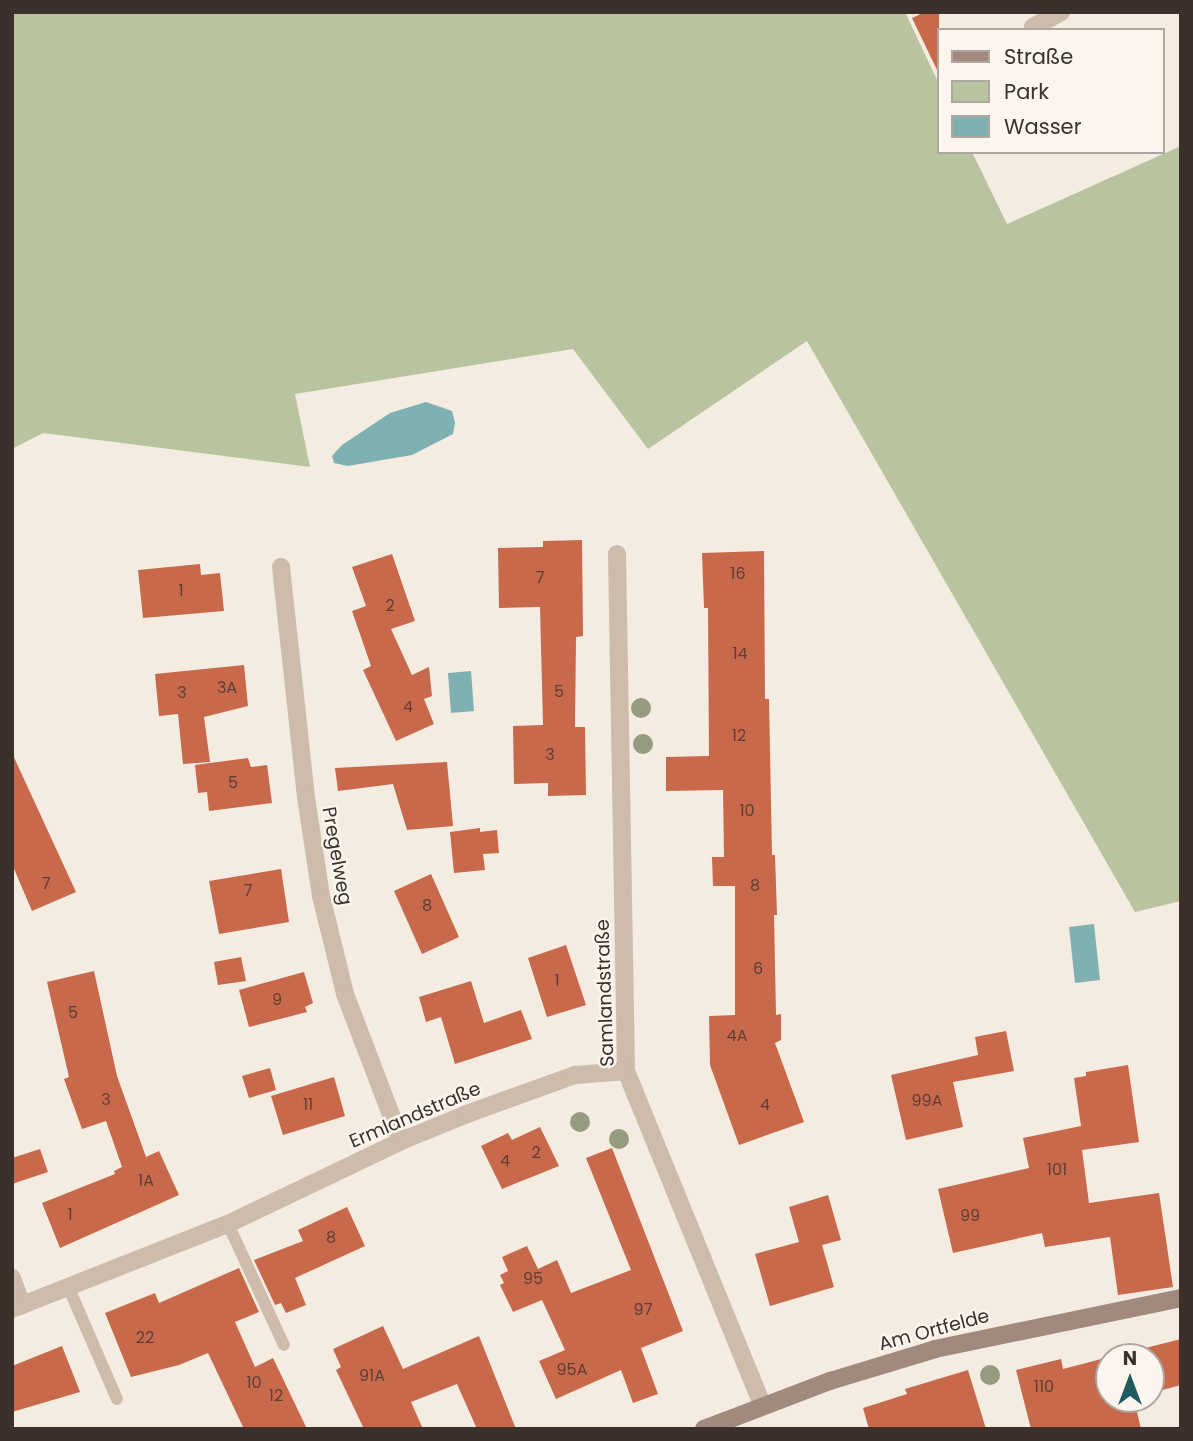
<!DOCTYPE html>
<meta charset="utf-8">
<style>
body{margin:0}
#map{position:relative;width:1193px;height:1441px;overflow:hidden;background:#f4ebe1;font-family:Poppins,sans-serif}
div>[style]{position:absolute}
.green>*{inset:0;background:#b8c4a0}
.water>*{inset:0;background:#7fb0b2}
.building>*{inset:0;background:#c8694b}
.lane>*{height:12px;margin:-6px;padding:0 6px;transform-origin:6px;border-radius:6px;background:#cdbbac}
.street>*{height:18px;margin:-9px;padding:0 9px;transform-origin:9px;border-radius:9px;background:#cdbbac}
.secondary>*{height:18px;margin:-9px;padding:0 9px;transform-origin:9px;border-radius:9px;background:#a18a7d}
.trees>*{width:20px;height:20px;margin:-10px;border-radius:50%;background:#969b7f}
span{translate:-50% -50%;white-space:nowrap;text-align:center;line-height:1.15;-webkit-text-stroke:5px #fbf5ee;paint-order:stroke}
.number-label{font-size:16px;color:#5e3e33}
.number-label span{-webkit-text-stroke-width:0}
.street-label{font-size:19px;color:#3b302b}
.frame{position:absolute;inset:0;border:14px solid #3b302b;pointer-events:none}
.legend{position:absolute;left:937px;top:28px;width:228px;height:126px;box-sizing:border-box;background:#fbf5ee;border:2px solid #aea6a0;margin:0;padding:9px 12px;list-style:none;font-size:21px;color:#3b302b}
.legend li{display:flex;align-items:center;gap:14px;height:35px}
.legend b{width:35px;border:2px solid #aea6a0}
.north{position:absolute;left:1095px;top:1343px;width:70px;height:70px;box-sizing:border-box;background:#fbf5ee;border:2px solid #aea6a0;border-radius:50%;rotate:0deg;font-size:19px;font-weight:700;line-height:28px;text-align:center;color:#3b302b}
.north::after{content:'';display:block;margin:auto;width:24px;height:32px;background:#1f5a5e;clip-path:polygon(50% 0,100% 100%,50% 72%,0 100%)}
</style>
<div id="map">
<div class="green">
<i style="clip-path:polygon(12px 12px,905px 12px,939px 84px,939px 152px,972px 152px,1007px 224px,1181px 146px,1181px 901px,1135px 912px,807px 341px,648px 449px,573px 349px,295px 394px,310px 467px,43px 433px,12px 449px)"></i>
</div>
<div class="water">
<i style="clip-path:polygon(426px 402px,452px 411px,455px 423px,453px 434px,412px 455px,348px 466px,334px 463px,332px 456px,342px 445px,390px 413px)"></i>
<i style="clip-path:polygon(471px 671px,474px 711px,451px 713px,448px 673px)"></i>
<i style="clip-path:polygon(1094px 924px,1100px 980px,1075px 983px,1069px 927px)"></i>
</div>
<div class="building">
<i style="clip-path:polygon(925px 12px,939px 12px,939px 74px,912px 18px)"></i>
<i style="clip-path:polygon(582px 540px,583px 636px,576px 637px,575px 727px,585px 727px,586px 795px,548px 796px,548px 783px,514px 784px,513px 726px,543px 725px,540px 607px,499px 608px,498px 548px,543px 547px,543px 541px)"></i>
<i style="clip-path:polygon(764px 551px,765px 699px,769px 699px,772px 855px,775px 855px,777px 915px,774px 915px,776px 1015px,781px 1014px,781px 1040px,775px 1043px,804px 1122px,739px 1145px,710px 1065px,709px 1016px,735px 1015px,735px 886px,713px 886px,712px 857px,724px 857px,723px 790px,666px 791px,666px 757px,709px 756px,708px 608px,704px 608px,702px 553px)"></i>
<i style="clip-path:polygon(392px 554px,415px 621px,391px 629px,412px 675px,429px 667px,432px 696px,424px 699px,434px 724px,396px 741px,363px 670px,371px 666px,352px 611px,366px 606px,352px 567px)"></i>
<i style="clip-path:polygon(200px 564px,201px 575px,220px 573px,224px 611px,143px 618px,138px 570px)"></i>
<i style="clip-path:polygon(244px 665px,248px 706px,204px 717px,210px 762px,183px 764px,178px 714px,159px 716px,155px 674px)"></i>
<i style="clip-path:polygon(12px 753px,76px 892px,32px 911px,12px 864px)"></i>
<i style="clip-path:polygon(248px 758px,251px 767px,267px 765px,272px 803px,209px 811px,207px 792px,198px 793px,195px 765px)"></i>
<i style="clip-path:polygon(447px 762px,453px 826px,407px 830px,393px 784px,338px 791px,335px 768px)"></i>
<i style="clip-path:polygon(480px 828px,480px 832px,497px 830px,499px 853px,483px 854px,485px 870px,454px 873px,450px 832px)"></i>
<i style="clip-path:polygon(281px 869px,289px 922px,219px 934px,209px 881px)"></i>
<i style="clip-path:polygon(431px 874px,459px 937px,422px 954px,394px 891px)"></i>
<i style="clip-path:polygon(566px 945px,586px 1005px,547px 1017px,528px 958px)"></i>
<i style="clip-path:polygon(241px 957px,246px 981px,218px 985px,214px 962px)"></i>
<i style="clip-path:polygon(94px 971px,117px 1076px,146px 1157px,159px 1151px,179px 1195px,60px 1248px,42px 1203px,115px 1174px,114px 1171px,122px 1167px,106px 1121px,82px 1129px,64px 1079px,69px 1077px,47px 982px)"></i>
<i style="clip-path:polygon(304px 972px,313px 1003px,305px 1007px,307px 1012px,249px 1027px,239px 990px)"></i>
<i style="clip-path:polygon(471px 981px,484px 1023px,521px 1010px,532px 1039px,455px 1064px,441px 1017px,426px 1022px,419px 997px)"></i>
<i style="clip-path:polygon(1006px 1031px,1014px 1071px,953px 1082px,963px 1127px,906px 1140px,891px 1075px,978px 1055px,975px 1037px)"></i>
<i style="clip-path:polygon(1128px 1065px,1139px 1142px,1082px 1150px,1089px 1203px,1159px 1193px,1173px 1287px,1118px 1295px,1110px 1237px,1045px 1247px,1042px 1233px,953px 1253px,938px 1189px,1029px 1168px,1023px 1138px,1081px 1126px,1074px 1078px,1086px 1076px,1086px 1072px)"></i>
<i style="clip-path:polygon(270px 1068px,276px 1090px,249px 1098px,242px 1076px)"></i>
<i style="clip-path:polygon(334px 1077px,345px 1116px,283px 1135px,271px 1096px)"></i>
<i style="clip-path:polygon(540px 1127px,559px 1166px,502px 1189px,481px 1146px,508px 1133px,512px 1140px)"></i>
<i style="clip-path:polygon(612px 1148px,683px 1331px,641px 1348px,658px 1394px,633px 1403px,621px 1370px,556px 1399px,539px 1361px,565px 1350px,542px 1300px,513px 1312px,500px 1285px,504px 1283px,500px 1275px,508px 1271px,502px 1257px,527px 1246px,538px 1269px,557px 1260px,571px 1293px,631px 1270px,586px 1158px)"></i>
<i style="clip-path:polygon(40px 1149px,48px 1172px,12px 1184px,12px 1158px)"></i>
<i style="clip-path:polygon(828px 1195px,841px 1240px,822px 1245px,834px 1287px,770px 1306px,755px 1254px,799px 1242px,789px 1207px)"></i>
<i style="clip-path:polygon(347px 1207px,365px 1246px,295px 1278px,306px 1305px,286px 1313px,281px 1303px,275px 1305px,254px 1260px,303px 1241px,298px 1230px)"></i>
<i style="clip-path:polygon(239px 1268px,259px 1312px,235px 1322px,255px 1367px,273px 1358px,307px 1429px,244px 1429px,208px 1353px,179px 1365px,131px 1377px,105px 1313px,155px 1293px,159px 1303px)"></i>
<i style="clip-path:polygon(383px 1326px,403px 1369px,479px 1336px,516px 1429px,477px 1429px,457px 1384px,411px 1402px,423px 1429px,364px 1429px,336px 1370px,341px 1367px,333px 1349px)"></i>
<i style="clip-path:polygon(1181px 1339px,1181px 1385px,1151px 1393px,1151px 1357px,1110px 1357px)"></i>
<i style="clip-path:polygon(62px 1346px,80px 1392px,12px 1412px,12px 1366px)"></i>
<i style="clip-path:polygon(1109px 1357px,1109px 1399px,1134px 1399px,1141px 1429px,1031px 1429px,1016px 1370px,1061px 1359px,1063px 1369px)"></i>
<i style="clip-path:polygon(968px 1370px,986px 1429px,869px 1429px,863px 1408px,907px 1394px,905px 1389px)"></i>
</div>
<div class="lane">
<i style="left:228px;top:1224px;width:133px;rotate:65.2deg"></i>
<i style="left:68px;top:1286px;width:123px;rotate:66.6deg"></i>
</div>
<div class="street">
<i style="left:1033px;top:27px;width:32px;rotate:-28deg"></i>
<i style="left:617px;top:554px;width:517px;rotate:89deg"></i>
<i style="left:626px;top:1071px;width:361px;rotate:67.8deg"></i>
<i style="left:281px;top:567px;width:231px;rotate:83.8deg"></i>
<i style="left:306px;top:797px;width:100px;rotate:81.4deg"></i>
<i style="left:321px;top:896px;width:101px;rotate:76.2deg"></i>
<i style="left:345px;top:994px;width:157px;rotate:69.1deg"></i>
<i style="left:12px;top:1278px;width:29px;rotate:70deg"></i>
<i style="left:12px;top:1309px;width:232px;rotate:-21.5deg"></i>
<i style="left:228px;top:1224px;width:192px;rotate:-25.6deg"></i>
<i style="left:401px;top:1141px;width:71px;rotate:-22.2deg"></i>
<i style="left:467px;top:1114px;width:115px;rotate:-19.9deg"></i>
<i style="left:575px;top:1075px;width:51px;rotate:-4.5deg"></i>
</div>
<div class="secondary">
<i style="left:704px;top:1429px;width:135px;rotate:-20.9deg"></i>
<i style="left:830px;top:1381px;width:110px;rotate:-16.9deg"></i>
<i style="left:935px;top:1349px;width:251px;rotate:-11.7deg"></i>
</div>
<div class="trees">
<i style="left:641px;top:708px"></i>
<i style="left:643px;top:744px"></i>
<i style="left:580px;top:1122px"></i>
<i style="left:619px;top:1139px"></i>
<i style="left:990px;top:1375px"></i>
</div>
<div class="number-label">
<span style="left:738px;top:574px">16</span>
<span style="left:540px;top:578px">7</span>
<span style="left:181px;top:591px">1</span>
<span style="left:390px;top:606px">2</span>
<span style="left:740px;top:654px">14</span>
<span style="left:227px;top:688px">3A</span>
<span style="left:559px;top:692px">5</span>
<span style="left:182px;top:693px">3</span>
<span style="left:408px;top:707px">4</span>
<span style="left:739px;top:736px">12</span>
<span style="left:550px;top:755px">3</span>
<span style="left:233px;top:783px">5</span>
<span style="left:747px;top:811px">10</span>
<span style="left:46px;top:884px">7</span>
<span style="left:755px;top:886px">8</span>
<span style="left:248px;top:891px">7</span>
<span style="left:427px;top:906px">8</span>
<span style="left:758px;top:969px">6</span>
<span style="left:557px;top:981px">1</span>
<span style="left:277px;top:1000px">9</span>
<span style="left:73px;top:1013px">5</span>
<span style="left:737px;top:1036px">4A</span>
<span style="left:106px;top:1100px">3</span>
<span style="left:927px;top:1101px">99A</span>
<span style="left:308px;top:1105px">11</span>
<span style="left:765px;top:1105px">4</span>
<span style="left:536px;top:1153px">2</span>
<span style="left:505px;top:1161px">4</span>
<span style="left:1057px;top:1170px">101</span>
<span style="left:146px;top:1181px">1A</span>
<span style="left:70px;top:1215px">1</span>
<span style="left:970px;top:1216px">99</span>
<span style="left:331px;top:1238px">8</span>
<span style="left:533px;top:1279px">95</span>
<span style="left:643px;top:1310px">97</span>
<span style="left:145px;top:1338px">22</span>
<span style="left:572px;top:1370px">95A</span>
<span style="left:372px;top:1376px">91A</span>
<span style="left:254px;top:1383px">10</span>
<span style="left:1044px;top:1387px">110</span>
<span style="left:276px;top:1396px">12</span>
</div>
<div class="street-label">
<span style="left:337px;top:856px;rotate:80deg">Pregelweg</span>
<span style="left:605px;top:993px;rotate:-92deg">Samlandstraße</span>
<span style="left:415px;top:1115px;rotate:-23deg">Ermlandstraße</span>
<span style="left:934px;top:1330px;rotate:-15deg">Am Ortfelde</span>
</div>
<div class="frame"></div>
<ul class="legend">
<li><b style="height:9px;background:#a18a7d"></b>Straße</li>
<li><b style="height:19px;background:#b8c4a0"></b>Park</li>
<li><b style="height:19px;background:#7fb0b2"></b>Wasser</li>
</ul>
<div class="north">N</div>
</div>
